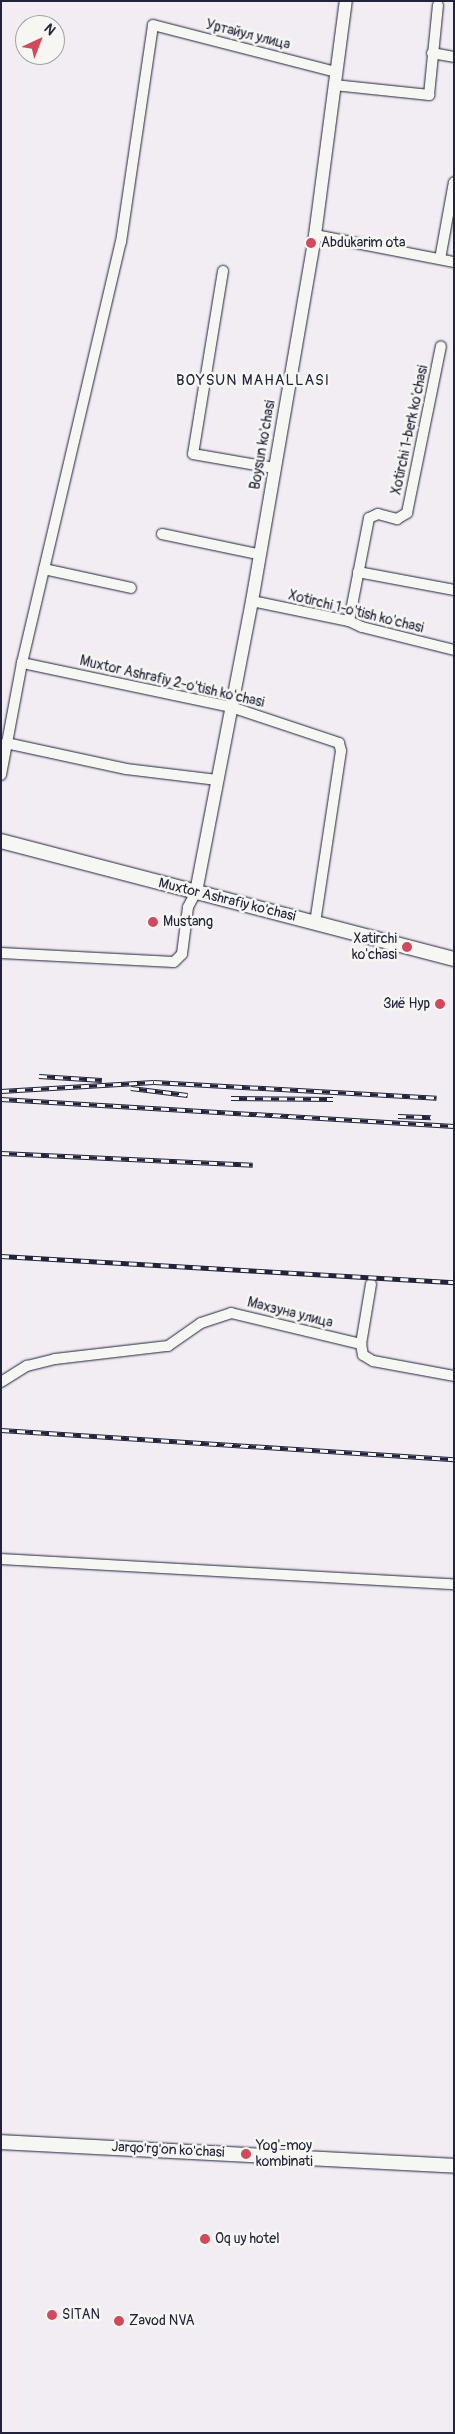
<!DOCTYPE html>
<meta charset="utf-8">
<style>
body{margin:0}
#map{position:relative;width:455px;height:2434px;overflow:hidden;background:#f2ecf3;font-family:Pangolin,sans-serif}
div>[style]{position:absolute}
.roads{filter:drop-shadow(0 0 1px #22223b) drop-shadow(0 0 1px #22223b)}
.minor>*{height:10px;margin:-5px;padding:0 5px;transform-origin:5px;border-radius:5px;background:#f6f6f2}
.tertiary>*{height:12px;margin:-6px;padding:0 6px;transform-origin:6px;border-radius:6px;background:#f6f6f2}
.secondary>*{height:14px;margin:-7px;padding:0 7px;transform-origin:7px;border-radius:7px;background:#f6f6f2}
.rail>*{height:4.5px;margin-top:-2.25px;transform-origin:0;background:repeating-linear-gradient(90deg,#f6f6f2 0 8px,#22223b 0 16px);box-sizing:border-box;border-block:1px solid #22223b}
.dots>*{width:14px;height:14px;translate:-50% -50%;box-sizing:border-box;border:2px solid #f6f6f2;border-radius:50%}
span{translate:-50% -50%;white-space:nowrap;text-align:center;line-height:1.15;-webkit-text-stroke:5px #f6f6f2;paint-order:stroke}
.street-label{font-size:14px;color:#22223b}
.poi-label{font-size:14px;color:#22223b}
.left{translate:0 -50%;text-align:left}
.right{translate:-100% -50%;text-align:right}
.neighbourhood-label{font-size:15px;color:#22223b;letter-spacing:1px}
.frame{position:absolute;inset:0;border:2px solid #22223b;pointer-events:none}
.north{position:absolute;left:15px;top:15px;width:50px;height:50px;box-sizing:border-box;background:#f6f6f2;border:1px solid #a1a1a9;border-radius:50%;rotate:43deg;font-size:14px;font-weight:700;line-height:20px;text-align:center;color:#22223b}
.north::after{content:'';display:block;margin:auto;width:18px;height:22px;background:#d1495b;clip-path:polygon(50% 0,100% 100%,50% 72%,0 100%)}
</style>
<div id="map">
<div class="roads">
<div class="minor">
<i style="left:432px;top:53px;width:22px;rotate:10deg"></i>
<i style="left:334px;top:85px;width:96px;rotate:6deg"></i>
<i style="left:429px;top:95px;width:90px;rotate:-84.3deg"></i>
<i style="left:315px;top:235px;width:142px;rotate:11deg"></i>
<i style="left:440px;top:259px;width:78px;rotate:-79.7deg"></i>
<i style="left:223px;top:271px;width:185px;rotate:99.3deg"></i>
<i style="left:193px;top:454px;width:82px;rotate:9.8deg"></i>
<i style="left:162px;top:534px;width:98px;rotate:11.8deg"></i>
<i style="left:44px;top:569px;width:89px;rotate:12.3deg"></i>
<i style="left:358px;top:572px;width:98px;rotate:10.6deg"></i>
<i style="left:252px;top:601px;width:99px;rotate:11.7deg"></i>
<i style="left:349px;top:621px;width:14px;rotate:25deg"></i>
<i style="left:362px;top:627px;width:95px;rotate:14deg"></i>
<i style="left:349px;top:621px;width:105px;rotate:-79deg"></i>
<i style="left:369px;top:518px;width:10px;rotate:-24deg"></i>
<i style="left:378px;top:514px;width:20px;rotate:15deg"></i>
<i style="left:397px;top:519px;width:12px;rotate:-31deg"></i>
<i style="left:407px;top:513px;width:170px;rotate:-78.5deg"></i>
<i style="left:22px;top:663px;width:214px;rotate:11.9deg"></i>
<i style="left:231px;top:707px;width:114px;rotate:18.4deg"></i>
<i style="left:339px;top:743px;width:8px;rotate:76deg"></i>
<i style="left:341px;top:751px;width:173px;rotate:98.6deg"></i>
<i style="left:6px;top:743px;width:123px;rotate:12.2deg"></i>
<i style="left:126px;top:769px;width:92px;rotate:6.9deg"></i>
<i style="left:1px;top:775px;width:114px;rotate:-79.4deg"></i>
<i style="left:22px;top:663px;width:432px;rotate:-76.8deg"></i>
<i style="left:121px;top:242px;width:219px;rotate:-81.6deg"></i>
<i style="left:153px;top:25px;width:189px;rotate:14.4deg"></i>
<i style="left:1px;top:953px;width:173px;rotate:3deg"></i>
<i style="left:174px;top:962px;width:11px;rotate:-45deg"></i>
<i style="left:182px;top:954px;width:47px;rotate:-82.7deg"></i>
<i style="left:188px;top:907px;width:17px;rotate:-62deg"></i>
<i style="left:361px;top:1344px;width:61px;rotate:-80.5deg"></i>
<i style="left:1px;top:1382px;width:31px;rotate:-32deg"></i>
<i style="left:27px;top:1366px;width:29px;rotate:-14deg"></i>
<i style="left:55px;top:1359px;width:114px;rotate:-6.6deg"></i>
<i style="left:168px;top:1346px;width:40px;rotate:-34.9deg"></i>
<i style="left:201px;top:1323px;width:32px;rotate:-18deg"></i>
<i style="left:231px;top:1313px;width:134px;rotate:13.4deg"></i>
<i style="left:361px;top:1344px;width:11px;rotate:80deg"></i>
<i style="left:363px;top:1355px;width:12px;rotate:31deg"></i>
<i style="left:373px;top:1361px;width:82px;rotate:10.5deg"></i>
<i style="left:1px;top:1559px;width:454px;rotate:3.2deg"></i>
</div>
<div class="tertiary">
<i style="left:196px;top:892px;width:296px;rotate:-79.1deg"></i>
<i style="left:252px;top:601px;width:371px;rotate:-80.2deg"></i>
<i style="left:315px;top:235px;width:236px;rotate:-82.5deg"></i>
</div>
<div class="secondary">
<i style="left:1px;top:841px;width:468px;rotate:14.6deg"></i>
<i style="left:1px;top:2142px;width:454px;rotate:3deg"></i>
</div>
</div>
<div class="rail">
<i style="left:39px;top:1076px;width:63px;rotate:3.6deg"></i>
<i style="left:131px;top:1088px;width:57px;rotate:7deg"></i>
<i style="left:1px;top:1091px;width:153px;rotate:-3.4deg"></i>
<i style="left:154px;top:1082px;width:283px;rotate:3.2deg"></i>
<i style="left:231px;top:1098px;width:102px;rotate:0.6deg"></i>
<i style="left:1px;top:1099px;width:454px;rotate:3.4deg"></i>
<i style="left:398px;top:1116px;width:33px;rotate:2deg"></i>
<i style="left:1px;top:1153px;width:252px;rotate:2.7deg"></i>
<i style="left:1px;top:1256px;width:454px;rotate:3.3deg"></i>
<i style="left:1px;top:1430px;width:454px;rotate:3.7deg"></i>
</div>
<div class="dots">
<i style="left:311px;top:243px;background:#d1495b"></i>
<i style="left:153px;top:922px;background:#d1495b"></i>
<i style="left:407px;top:947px;background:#d1495b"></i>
<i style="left:440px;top:1004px;background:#d1495b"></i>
<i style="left:246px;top:2154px;background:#d1495b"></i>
<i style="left:205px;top:2239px;background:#d1495b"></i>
<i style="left:52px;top:2315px;background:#d1495b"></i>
<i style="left:119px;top:2321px;background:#d1495b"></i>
</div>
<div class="street-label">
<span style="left:248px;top:35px;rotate:14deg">Уртайул улица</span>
<span style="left:410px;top:430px;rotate:-78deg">Xotirchi 1-berk ko'chasi</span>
<span style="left:263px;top:445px;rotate:-80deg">Boysun ko'chasi</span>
<span style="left:356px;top:612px;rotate:14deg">Xotirchi 1-o'tish ko'chasi</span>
<span style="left:172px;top:682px;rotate:13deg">Muxtor Ashrafiy 2-o'tish ko'chasi</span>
<span style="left:227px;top:900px;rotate:14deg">Muxtor Ashrafiy ko'chasi</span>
<span style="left:290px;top:1313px;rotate:14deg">Махзуна улица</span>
<span style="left:168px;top:2150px;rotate:3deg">Jarqo'rg'on ko'chasi</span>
</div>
<div class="poi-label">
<span class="left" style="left:321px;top:243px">Abdukarim ota</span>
<span class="left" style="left:163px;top:922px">Mustang</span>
<span class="right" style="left:397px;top:947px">Xatirchi<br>ko'chasi</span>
<span class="right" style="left:430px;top:1004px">Зиё Нур</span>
<span class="left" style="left:256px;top:2154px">Yog'-moy<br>kombinati</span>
<span class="left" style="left:215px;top:2239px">Oq uy hotel</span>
<span class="left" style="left:62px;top:2315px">SITAN</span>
<span class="left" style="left:129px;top:2321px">Zavod NVA</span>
</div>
<div class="neighbourhood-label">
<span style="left:253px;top:381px">BOYSUN MAHALLASI</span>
</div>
<div class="frame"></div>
<div class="north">N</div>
</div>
